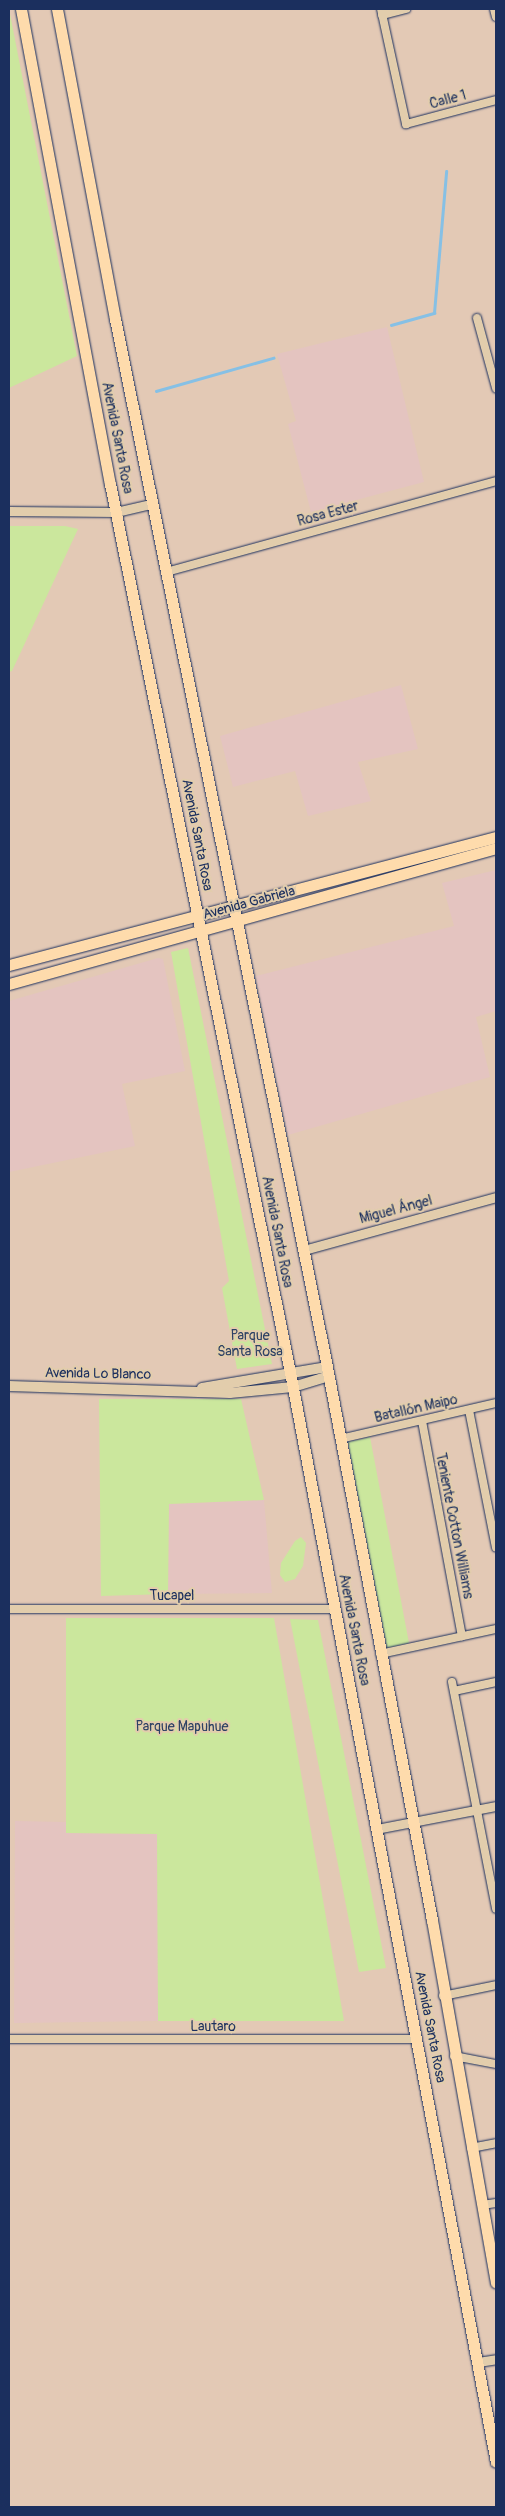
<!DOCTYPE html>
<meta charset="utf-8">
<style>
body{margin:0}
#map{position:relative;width:505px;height:2516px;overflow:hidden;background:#e3c9b5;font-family:Pangolin,sans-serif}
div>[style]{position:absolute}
.built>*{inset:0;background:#e4c4c0}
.green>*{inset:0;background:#cbe79d}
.stream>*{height:2.5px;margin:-1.25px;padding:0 1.25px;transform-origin:1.25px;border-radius:1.25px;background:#86c0e5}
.roads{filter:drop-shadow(0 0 1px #1b2f5e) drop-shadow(0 0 1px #1b2f5e)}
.minor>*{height:8px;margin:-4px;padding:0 4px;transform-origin:4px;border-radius:4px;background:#e2cdac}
.tertiary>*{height:9px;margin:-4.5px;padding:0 4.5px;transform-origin:4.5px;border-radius:4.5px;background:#e2cdac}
.secondary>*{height:10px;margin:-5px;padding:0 5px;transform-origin:5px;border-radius:5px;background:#e2cdac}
.primary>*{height:11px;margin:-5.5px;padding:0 5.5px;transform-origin:5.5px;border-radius:5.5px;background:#fedbac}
span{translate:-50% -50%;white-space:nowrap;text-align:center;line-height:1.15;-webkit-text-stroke:4px #e2cdac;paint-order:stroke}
.street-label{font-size:14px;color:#1b2f5e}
.park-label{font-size:14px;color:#2d4164}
.frame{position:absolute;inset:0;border:10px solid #1b2f5e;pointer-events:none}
</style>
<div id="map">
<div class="built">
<i style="clip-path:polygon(387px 327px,424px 482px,311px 512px,288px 424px,296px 421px,277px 354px)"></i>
<i style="clip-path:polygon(401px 685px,418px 749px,358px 762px,371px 801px,308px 816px,295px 771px,233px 787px,220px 736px)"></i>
<i style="clip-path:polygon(496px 870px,496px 1011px,476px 1017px,490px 1077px,288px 1135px,256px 976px,454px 926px,442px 883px)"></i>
<i style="clip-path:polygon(158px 958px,163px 959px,185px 1071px,122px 1084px,135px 1146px,9px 1172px,9px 1001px)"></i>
<i style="clip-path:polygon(264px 1500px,272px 1593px,168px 1594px,169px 1504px)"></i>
<i style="clip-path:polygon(15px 1821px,66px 1822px,66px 1833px,157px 1834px,158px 2021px,14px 2023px)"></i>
</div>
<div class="green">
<i style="clip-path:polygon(9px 9px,77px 356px,9px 388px)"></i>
<i style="clip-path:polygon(9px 526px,65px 526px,78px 529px,12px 671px,9px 672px)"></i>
<i style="clip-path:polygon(188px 948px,272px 1364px,237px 1369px,222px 1288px,229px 1281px,171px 952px)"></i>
<i style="clip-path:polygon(99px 1399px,241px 1399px,264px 1500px,169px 1504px,168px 1594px,101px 1596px)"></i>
<i style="clip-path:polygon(370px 1437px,409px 1643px,387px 1648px,348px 1442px)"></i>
<i style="clip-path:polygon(301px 1537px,306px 1543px,303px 1566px,295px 1579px,285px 1582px,280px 1575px,281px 1563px,295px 1541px)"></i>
<i style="clip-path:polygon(66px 1618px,274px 1618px,344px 2021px,158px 2021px,157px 1834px,66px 1833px)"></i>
<i style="clip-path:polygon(290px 1619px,318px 1620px,386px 1968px,359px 1972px)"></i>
</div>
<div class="stream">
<i style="left:391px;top:325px;width:45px;rotate:-15.6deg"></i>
<i style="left:434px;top:313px;width:142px;rotate:-85.1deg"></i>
<i style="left:156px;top:391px;width:122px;rotate:-15.8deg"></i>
</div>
<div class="roads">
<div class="minor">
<i style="left:381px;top:9px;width:118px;rotate:77.7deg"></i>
<i style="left:406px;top:124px;width:93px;rotate:-14.9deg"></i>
<i style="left:494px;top:9px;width:8px;rotate:76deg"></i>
<i style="left:382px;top:15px;width:25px;rotate:-14deg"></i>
<i style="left:477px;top:318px;width:73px;rotate:74.8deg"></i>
<i style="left:166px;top:572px;width:342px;rotate:-15.4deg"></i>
<i style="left:469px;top:1410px;width:140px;rotate:78.9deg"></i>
<i style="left:422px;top:1421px;width:219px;rotate:79.5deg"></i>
<i style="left:340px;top:1439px;width:160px;rotate:-13deg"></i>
<i style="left:9px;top:1609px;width:325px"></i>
<i style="left:380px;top:1654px;width:119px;rotate:-12.2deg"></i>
<i style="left:452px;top:1682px;width:231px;rotate:79deg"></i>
<i style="left:454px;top:1691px;width:43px;rotate:-12.1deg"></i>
<i style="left:443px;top:1996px;width:54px;rotate:-11.7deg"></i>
<i style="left:9px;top:2039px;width:409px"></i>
<i style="left:454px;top:2056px;width:43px;rotate:10.8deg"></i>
<i style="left:471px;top:2148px;width:25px;rotate:-11deg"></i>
<i style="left:482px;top:2205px;width:14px;rotate:-8deg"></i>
</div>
<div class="tertiary">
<i style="left:9px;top:511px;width:107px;rotate:0.5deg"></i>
<i style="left:116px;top:512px;width:37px;rotate:-13deg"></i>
<i style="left:304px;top:1250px;width:199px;rotate:-15.4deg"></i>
<i style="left:376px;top:1829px;width:122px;rotate:-10.9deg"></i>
<i style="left:478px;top:2362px;width:18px;rotate:-9deg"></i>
</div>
<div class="secondary">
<i style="left:9px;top:1386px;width:221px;rotate:1.8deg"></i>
<i style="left:230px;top:1393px;width:63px;rotate:-5.4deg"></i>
<i style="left:293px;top:1387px;width:37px;rotate:-17deg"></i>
<i style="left:202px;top:1388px;width:127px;rotate:-9.5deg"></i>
</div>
<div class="primary">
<i style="left:21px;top:9px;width:483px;rotate:79.4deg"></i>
<i style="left:110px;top:484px;width:906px;rotate:78.54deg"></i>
<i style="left:290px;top:1372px;width:1109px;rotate:79.3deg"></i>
<i style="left:57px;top:9px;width:315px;rotate:79.4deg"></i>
<i style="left:115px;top:319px;width:1069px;rotate:78.56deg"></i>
<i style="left:327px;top:1367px;width:563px;rotate:79.25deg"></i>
<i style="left:432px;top:1920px;width:368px;rotate:80deg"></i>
<i style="left:9px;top:965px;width:504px;rotate:-14.73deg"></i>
<i style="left:9px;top:984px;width:506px;rotate:-15.6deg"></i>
</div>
</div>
<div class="street-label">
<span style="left:448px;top:100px;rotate:-15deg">Calle 1</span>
<span style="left:117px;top:438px;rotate:79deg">Avenida Santa Rosa</span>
<span style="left:328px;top:514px;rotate:-15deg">Rosa Ester</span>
<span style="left:197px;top:835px;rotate:79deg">Avenida Santa Rosa</span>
<span style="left:249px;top:903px;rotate:-15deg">Avenida Gabriela</span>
<span style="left:396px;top:1210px;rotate:-15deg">Miguel Ángel</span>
<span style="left:277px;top:1232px;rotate:79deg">Avenida Santa Rosa</span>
<span style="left:98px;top:1374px;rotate:1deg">Avenida Lo Blanco</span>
<span style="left:416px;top:1409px;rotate:-13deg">Batallón Maipo</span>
<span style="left:454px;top:1526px;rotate:79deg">Teniente Cotton Williams</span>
<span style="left:172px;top:1596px">Tucapel</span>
<span style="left:354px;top:1630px;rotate:79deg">Avenida Santa Rosa</span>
<span style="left:213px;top:2027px">Lautaro</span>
<span style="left:430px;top:2027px;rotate:79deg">Avenida Santa Rosa</span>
</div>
<div class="park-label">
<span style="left:250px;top:1344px">Parque<br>Santa Rosa</span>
<span style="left:182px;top:1727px">Parque Mapuhue</span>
</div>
<div class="frame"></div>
</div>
